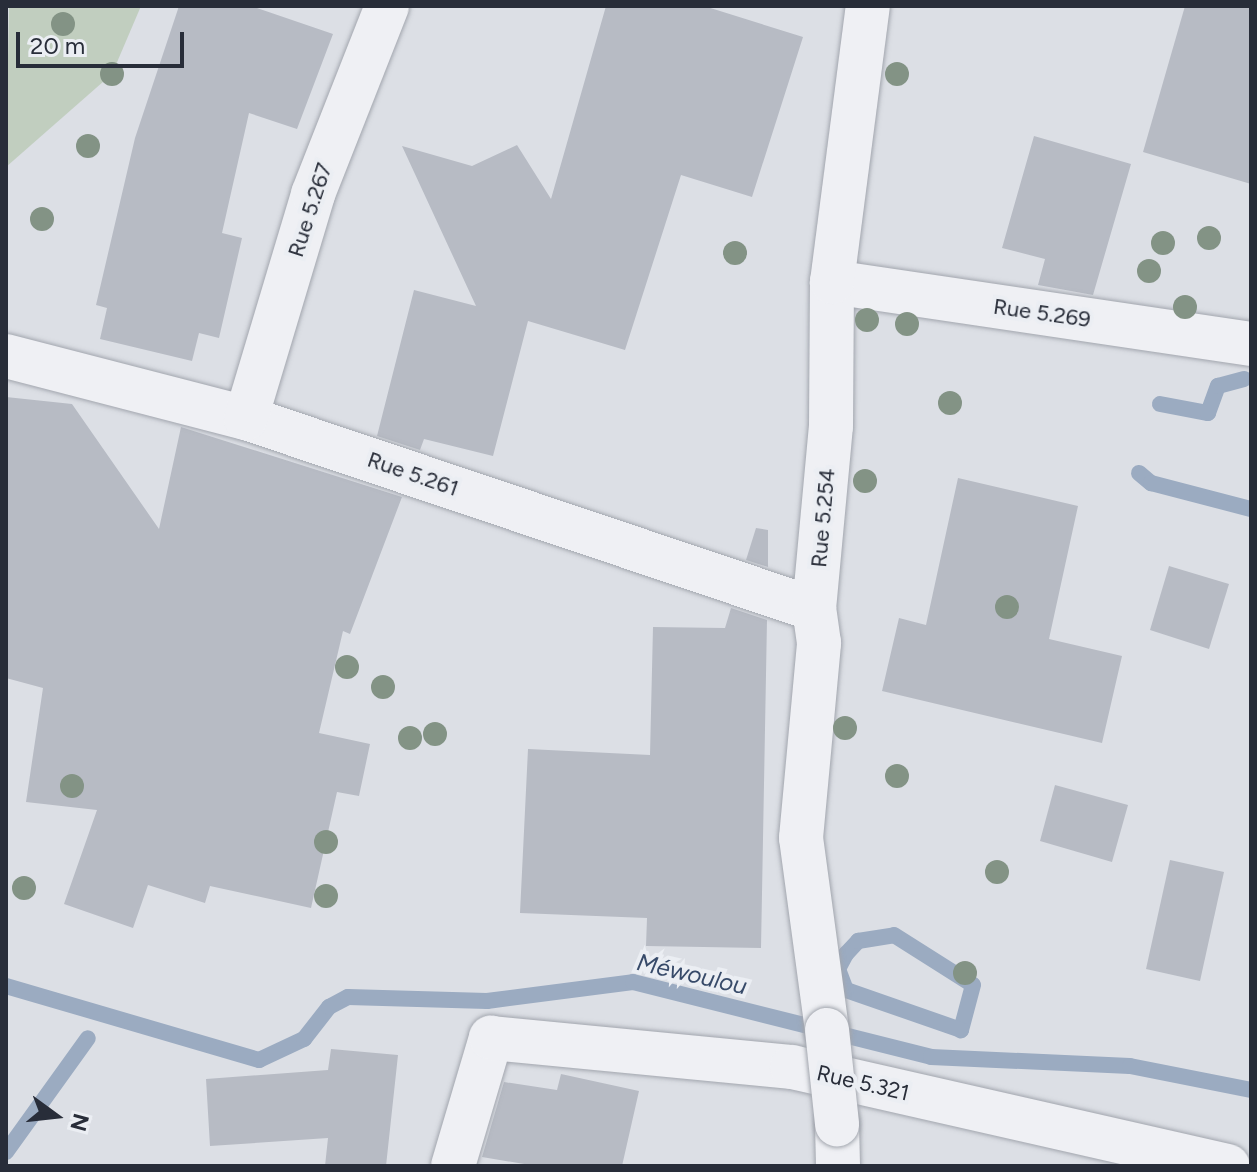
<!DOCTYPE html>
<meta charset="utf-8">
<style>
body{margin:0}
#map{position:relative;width:1257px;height:1172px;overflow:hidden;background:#dcdfe5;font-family:Figtree,sans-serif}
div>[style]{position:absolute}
.green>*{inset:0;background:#c1cebf}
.stream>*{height:16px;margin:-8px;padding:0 8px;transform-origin:8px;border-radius:8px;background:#9babc1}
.building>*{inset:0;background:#b7bbc4}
.roads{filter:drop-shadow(0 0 2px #a2a6ae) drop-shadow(0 0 2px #a2a6ae)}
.minor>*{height:44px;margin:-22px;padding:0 22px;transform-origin:22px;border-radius:22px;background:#eff0f4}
.bridges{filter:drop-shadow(0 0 2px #a2a6ae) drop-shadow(0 0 2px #a2a6ae)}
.minor-bridge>*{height:44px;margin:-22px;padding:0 22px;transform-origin:22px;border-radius:22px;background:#eff0f4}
.trees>*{width:24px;height:24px;margin:-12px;border-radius:50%;background:#839385}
span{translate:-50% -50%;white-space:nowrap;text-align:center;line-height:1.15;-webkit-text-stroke:8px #ebeef3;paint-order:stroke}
.street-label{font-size:22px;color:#282d39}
.water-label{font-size:24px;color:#374a69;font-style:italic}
.frame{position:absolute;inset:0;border:8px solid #282d39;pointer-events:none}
.north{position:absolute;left:16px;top:1076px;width:80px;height:80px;-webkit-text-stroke:6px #ebeef3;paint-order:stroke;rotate:105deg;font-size:22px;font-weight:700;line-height:32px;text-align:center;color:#282d39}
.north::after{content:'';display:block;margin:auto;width:28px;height:36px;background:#282d39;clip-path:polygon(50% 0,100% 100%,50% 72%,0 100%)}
.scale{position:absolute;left:16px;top:32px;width:168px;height:36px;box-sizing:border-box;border:4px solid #282d39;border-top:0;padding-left:10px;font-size:24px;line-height:28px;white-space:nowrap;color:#282d39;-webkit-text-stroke:6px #ebeef3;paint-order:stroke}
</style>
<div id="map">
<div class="green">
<i style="clip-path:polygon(9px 6px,141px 6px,112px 74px,6px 167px)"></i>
</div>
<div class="stream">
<i style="left:1160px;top:404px;width:49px;rotate:10.6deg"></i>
<i style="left:1208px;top:413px;width:29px;rotate:-70deg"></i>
<i style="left:1218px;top:386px;width:27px;rotate:-15deg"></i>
<i style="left:1139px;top:473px;width:16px;rotate:40deg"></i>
<i style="left:1151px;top:483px;width:103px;rotate:14.6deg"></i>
<i style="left:894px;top:935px;width:93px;rotate:32.3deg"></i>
<i style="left:973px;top:985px;width:47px;rotate:104.9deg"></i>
<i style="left:961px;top:1030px;width:122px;rotate:-160.8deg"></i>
<i style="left:846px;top:990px;width:22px;rotate:-111deg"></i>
<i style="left:838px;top:969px;width:17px;rotate:-62deg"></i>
<i style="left:846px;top:954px;width:18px;rotate:-47deg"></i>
<i style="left:858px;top:941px;width:36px;rotate:-9deg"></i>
<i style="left:6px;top:986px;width:264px;rotate:16.3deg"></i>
<i style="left:259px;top:1060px;width:50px;rotate:-25deg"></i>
<i style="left:304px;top:1039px;width:41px;rotate:-52deg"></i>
<i style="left:329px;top:1007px;width:21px;rotate:-28deg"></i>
<i style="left:348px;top:997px;width:139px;rotate:1.6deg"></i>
<i style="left:487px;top:1001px;width:147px;rotate:-7.4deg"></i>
<i style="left:633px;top:982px;width:307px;rotate:14.1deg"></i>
<i style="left:931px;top:1057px;width:199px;rotate:2.6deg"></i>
<i style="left:1130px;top:1066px;width:123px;rotate:11.2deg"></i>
<i style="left:6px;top:1152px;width:140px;rotate:-54.3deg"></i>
</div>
<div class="building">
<i style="clip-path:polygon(179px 6px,251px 6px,333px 34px,297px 129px,249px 113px,222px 233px,242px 238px,219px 338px,199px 333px,192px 361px,100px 339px,107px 308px,96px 305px,135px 138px)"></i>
<i style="clip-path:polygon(606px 6px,704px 6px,803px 37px,752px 197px,681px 175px,625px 350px,528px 321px,493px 456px,424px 439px,420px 450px,377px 436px,414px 290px,476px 306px,402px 146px,472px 166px,517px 145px,551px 199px)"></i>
<i style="clip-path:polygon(1185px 6px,1251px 6px,1251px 184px,1143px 152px)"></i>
<i style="clip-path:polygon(1034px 136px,1131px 164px,1093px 295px,1038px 285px,1045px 259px,1002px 248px)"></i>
<i style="clip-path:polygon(6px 397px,72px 404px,159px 529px,181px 427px,402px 497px,350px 634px,343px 631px,319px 733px,370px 744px,359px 796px,337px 792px,311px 908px,210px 886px,205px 903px,148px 885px,133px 928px,64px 904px,97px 810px,26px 802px,43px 688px,6px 678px)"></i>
<i style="clip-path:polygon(958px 478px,1078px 506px,1049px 639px,1122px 656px,1102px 743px,882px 691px,899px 618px,926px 625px)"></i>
<i style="clip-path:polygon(756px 528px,768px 530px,768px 567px,746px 560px)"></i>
<i style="clip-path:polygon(1169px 566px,1229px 584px,1209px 649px,1150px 630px)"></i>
<i style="clip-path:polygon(731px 608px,767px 620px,761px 948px,646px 946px,647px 918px,520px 913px,528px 749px,650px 755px,653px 627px,725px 628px)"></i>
<i style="clip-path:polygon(1055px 785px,1128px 805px,1112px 862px,1040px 841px)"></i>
<i style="clip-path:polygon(1170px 860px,1224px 872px,1200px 981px,1146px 969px)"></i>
<i style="clip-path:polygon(331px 1049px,398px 1055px,386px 1166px,325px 1166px,328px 1138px,210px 1146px,206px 1079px,328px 1070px)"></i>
<i style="clip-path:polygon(561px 1074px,639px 1091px,622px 1166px,536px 1166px,482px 1157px,504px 1082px,557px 1090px)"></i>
</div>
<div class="roads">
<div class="minor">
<i style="left:832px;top:282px;width:424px;rotate:8.4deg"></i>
<i style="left:6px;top:356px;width:248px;rotate:14.5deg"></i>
<i style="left:246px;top:418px;width:599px;rotate:18.59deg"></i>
<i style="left:246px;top:418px;width:234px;rotate:-73.3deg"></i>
<i style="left:313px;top:194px;width:202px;rotate:-68.5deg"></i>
<i style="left:827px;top:1030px;width:194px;rotate:-97.7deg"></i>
<i style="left:801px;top:838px;width:196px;rotate:-84.7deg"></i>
<i style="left:819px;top:643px;width:34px;rotate:-98deg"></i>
<i style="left:814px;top:609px;width:184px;rotate:-84.7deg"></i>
<i style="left:831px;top:426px;width:144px;rotate:-89.6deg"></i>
<i style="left:832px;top:282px;width:278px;rotate:-82.6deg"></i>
<i style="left:837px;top:1124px;width:42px;rotate:88.6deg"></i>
<i style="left:453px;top:1166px;width:134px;rotate:-73.5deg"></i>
<i style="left:491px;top:1038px;width:302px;rotate:5.5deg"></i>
<i style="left:792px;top:1067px;width:447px;rotate:12.8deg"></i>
</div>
</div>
<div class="bridges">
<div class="minor-bridge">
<i style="left:827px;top:1030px;width:95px;rotate:83.9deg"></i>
</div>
</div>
<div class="trees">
<i style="left:63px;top:24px"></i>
<i style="left:112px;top:74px"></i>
<i style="left:897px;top:74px"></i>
<i style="left:88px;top:146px"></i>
<i style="left:42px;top:219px"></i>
<i style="left:1209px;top:238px"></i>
<i style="left:1163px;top:243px"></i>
<i style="left:735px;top:253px"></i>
<i style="left:1149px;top:271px"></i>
<i style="left:1185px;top:307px"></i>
<i style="left:867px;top:320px"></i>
<i style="left:907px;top:324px"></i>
<i style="left:950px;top:403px"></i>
<i style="left:865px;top:481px"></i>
<i style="left:1007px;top:607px"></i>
<i style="left:347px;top:667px"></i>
<i style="left:383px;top:687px"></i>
<i style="left:845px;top:728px"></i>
<i style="left:435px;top:734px"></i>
<i style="left:410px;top:738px"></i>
<i style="left:897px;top:776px"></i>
<i style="left:72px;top:786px"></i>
<i style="left:326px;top:842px"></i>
<i style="left:997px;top:872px"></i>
<i style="left:24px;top:888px"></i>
<i style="left:326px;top:896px"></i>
<i style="left:965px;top:973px"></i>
</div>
<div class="street-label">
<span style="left:310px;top:210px;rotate:-72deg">Rue 5.267</span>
<span style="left:1042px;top:313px;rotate:8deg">Rue 5.269</span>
<span style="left:413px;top:474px;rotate:19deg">Rue 5.261</span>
<span style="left:823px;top:518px;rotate:-85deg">Rue 5.254</span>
<span style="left:863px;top:1083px;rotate:13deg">Rue 5.321</span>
</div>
<div class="water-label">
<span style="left:692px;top:974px;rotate:13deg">Méwoulou</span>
</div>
<div class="frame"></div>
<div class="north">N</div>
<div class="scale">20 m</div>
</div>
